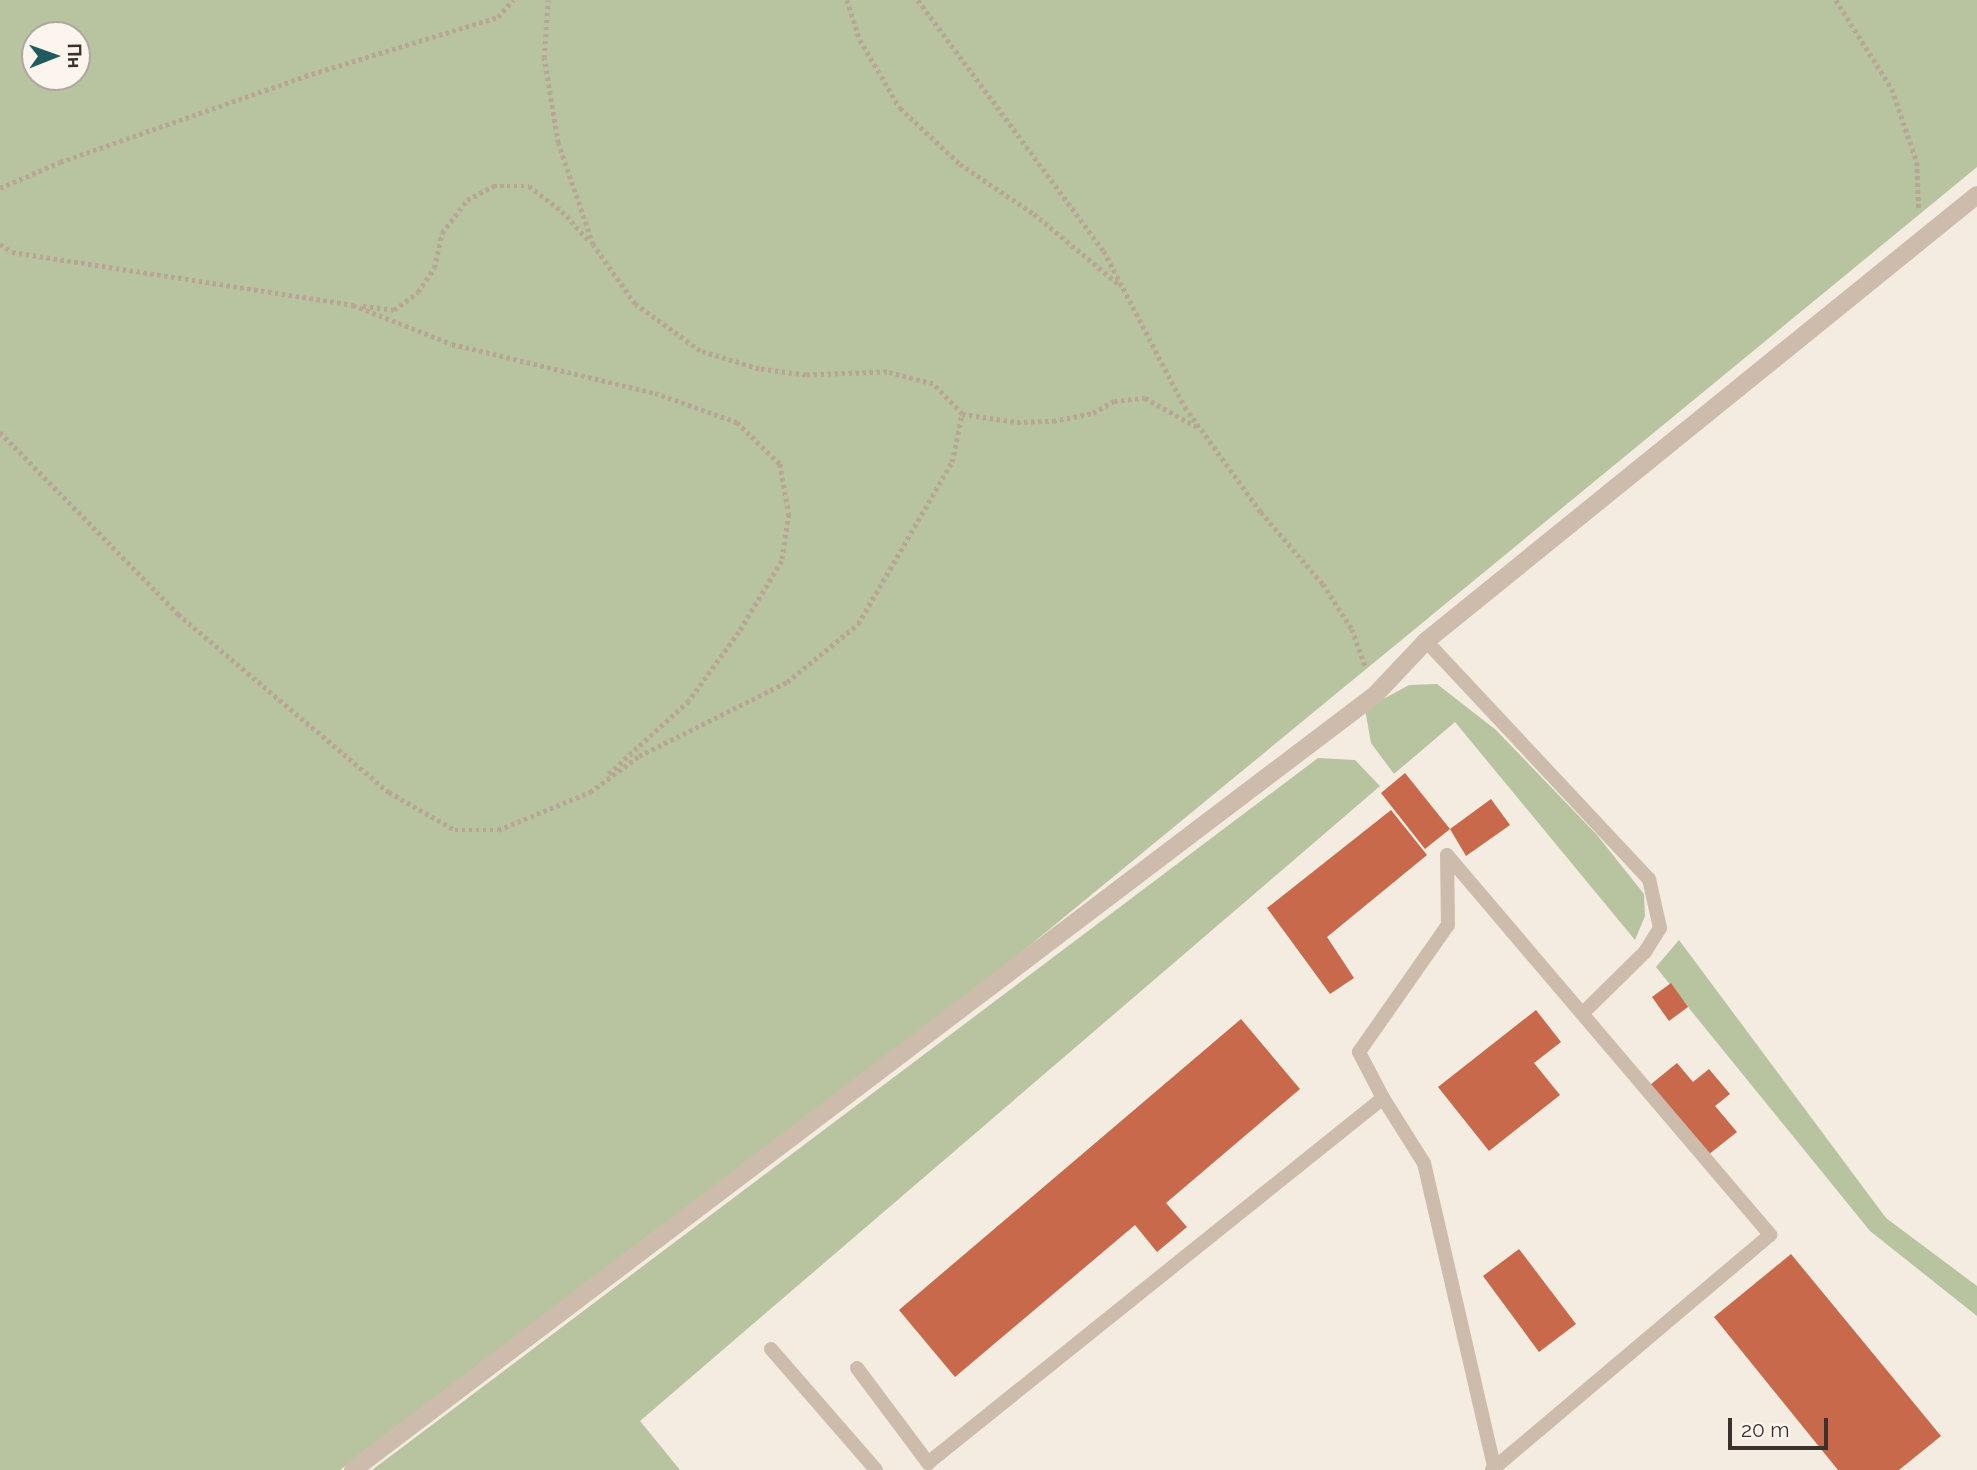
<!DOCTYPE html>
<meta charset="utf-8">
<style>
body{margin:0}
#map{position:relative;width:1977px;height:1470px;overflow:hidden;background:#f4ebe1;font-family:Raleway,sans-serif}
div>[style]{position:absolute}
.green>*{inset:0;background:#b8c4a0}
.building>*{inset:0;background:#c8694b}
.path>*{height:4.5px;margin-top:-2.25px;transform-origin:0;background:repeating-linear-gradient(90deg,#b9a596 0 3.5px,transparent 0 7px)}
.service>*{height:14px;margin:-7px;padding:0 7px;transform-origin:7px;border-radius:7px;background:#cdbbac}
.minor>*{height:18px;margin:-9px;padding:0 9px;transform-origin:9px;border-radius:9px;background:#cdbbac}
span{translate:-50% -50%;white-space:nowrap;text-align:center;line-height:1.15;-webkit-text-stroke:7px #fbf5ee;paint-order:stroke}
.north{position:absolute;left:21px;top:21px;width:70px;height:70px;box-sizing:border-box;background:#fbf5ee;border:2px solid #aea6a0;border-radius:50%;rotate:89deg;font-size:19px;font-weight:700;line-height:28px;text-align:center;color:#3b302b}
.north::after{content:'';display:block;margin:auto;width:24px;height:32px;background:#1f5a5e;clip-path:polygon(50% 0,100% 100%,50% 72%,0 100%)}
.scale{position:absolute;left:1728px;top:1418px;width:100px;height:32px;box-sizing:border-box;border:4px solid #3b302b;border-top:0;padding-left:9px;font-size:21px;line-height:24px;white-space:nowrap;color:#3b302b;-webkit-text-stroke:5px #fbf5ee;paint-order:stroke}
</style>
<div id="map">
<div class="green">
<i style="clip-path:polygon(evenodd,0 0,1977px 0,1977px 167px,972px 993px,340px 1470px,0 1470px,0 0,35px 35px,77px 35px,77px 77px,35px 77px,35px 35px)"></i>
<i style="clip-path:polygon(1437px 684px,1496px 730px,1597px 835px,1644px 894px,1645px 916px,1635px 940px,1455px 722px,1394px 774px,1371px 743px,1365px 709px,1409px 685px)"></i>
<i style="clip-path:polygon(1318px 758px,1355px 760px,1380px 786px,640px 1421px,680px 1470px,372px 1470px)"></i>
<i style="clip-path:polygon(1679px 940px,1886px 1218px,1977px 1286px,1977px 1316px,1870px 1231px,1688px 1007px,1656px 967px)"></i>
</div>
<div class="building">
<i style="clip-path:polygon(1405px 773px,1450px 829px,1425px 849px,1381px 793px)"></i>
<i style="clip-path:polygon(1491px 799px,1510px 825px,1466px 856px,1450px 829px)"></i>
<i style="clip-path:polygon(1391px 810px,1427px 855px,1327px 937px,1354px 978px,1330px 994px,1267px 908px)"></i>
<i style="clip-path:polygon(1671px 983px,1688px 1007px,1669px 1021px,1652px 997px)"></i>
<i style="clip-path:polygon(1536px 1010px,1561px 1042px,1534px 1063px,1560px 1095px,1489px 1151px,1438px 1087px)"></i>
<i style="clip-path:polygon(1241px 1019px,1300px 1089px,1166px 1203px,1187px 1227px,1157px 1252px,1135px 1225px,955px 1377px,899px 1310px)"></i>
<i style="clip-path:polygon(1677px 1063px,1693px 1082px,1709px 1069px,1730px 1094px,1715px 1106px,1737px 1132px,1708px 1155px,1650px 1085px)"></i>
<i style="clip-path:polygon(1519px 1249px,1576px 1324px,1539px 1352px,1483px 1276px)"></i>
<i style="clip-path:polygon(1791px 1254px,1941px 1436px,1899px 1470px,1838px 1470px,1714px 1317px)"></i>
</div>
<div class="path">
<i style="left:847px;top:0;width:42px;rotate:72deg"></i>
<i style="left:860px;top:40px;width:79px;rotate:59.5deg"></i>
<i style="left:900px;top:108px;width:82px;rotate:43deg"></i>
<i style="left:960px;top:164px;width:89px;rotate:34deg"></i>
<i style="left:1034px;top:214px;width:113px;rotate:39.6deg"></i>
<i style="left:918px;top:0;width:312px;rotate:53.5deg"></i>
<i style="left:1104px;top:251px;width:176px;rotate:62.6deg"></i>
<i style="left:1185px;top:407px;width:130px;rotate:54.1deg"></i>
<i style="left:1261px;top:512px;width:95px;rotate:49.3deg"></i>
<i style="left:1323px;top:584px;width:54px;rotate:57.2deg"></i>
<i style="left:1352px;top:629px;width:41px;rotate:70.3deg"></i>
<i style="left:1836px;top:0;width:105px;rotate:57.8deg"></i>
<i style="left:1892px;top:89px;width:77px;rotate:71.1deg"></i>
<i style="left:1917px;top:162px;width:48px;rotate:87.6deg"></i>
<i style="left:0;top:188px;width:65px;rotate:-23.4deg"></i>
<i style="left:60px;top:162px;width:260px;rotate:-19.3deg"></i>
<i style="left:305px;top:76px;width:202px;rotate:-17deg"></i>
<i style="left:498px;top:17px;width:23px;rotate:-49deg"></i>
<i style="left:0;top:244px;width:14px;rotate:34deg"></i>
<i style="left:12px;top:252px;width:346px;rotate:8.8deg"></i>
<i style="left:353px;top:305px;width:106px;rotate:21.5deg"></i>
<i style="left:452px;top:344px;width:209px;rotate:13.6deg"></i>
<i style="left:655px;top:393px;width:87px;rotate:19.5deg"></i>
<i style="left:737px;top:422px;width:60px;rotate:44.3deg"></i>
<i style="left:780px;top:464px;width:51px;rotate:79.8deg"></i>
<i style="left:789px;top:514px;width:48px;rotate:98.5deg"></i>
<i style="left:782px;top:561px;width:83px;rotate:121.2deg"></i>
<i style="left:739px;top:632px;width:85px;rotate:125.9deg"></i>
<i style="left:689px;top:701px;width:111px;rotate:137.6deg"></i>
<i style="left:363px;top:306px;width:31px;rotate:7deg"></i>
<i style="left:394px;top:310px;width:30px;rotate:-37deg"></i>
<i style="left:418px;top:292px;width:29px;rotate:-56deg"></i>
<i style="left:434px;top:268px;width:36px;rotate:-77deg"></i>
<i style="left:442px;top:233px;width:41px;rotate:-52.9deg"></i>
<i style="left:467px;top:200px;width:30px;rotate:-28deg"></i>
<i style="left:493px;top:186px;width:36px"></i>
<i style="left:529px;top:186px;width:41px;rotate:37.1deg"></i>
<i style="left:562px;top:211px;width:42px;rotate:47.9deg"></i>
<i style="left:962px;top:414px;width:56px;rotate:8.3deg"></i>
<i style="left:1017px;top:422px;width:36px;rotate:-2deg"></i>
<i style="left:1053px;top:421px;width:41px;rotate:-11.3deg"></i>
<i style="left:1093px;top:413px;width:24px;rotate:-30deg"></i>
<i style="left:1114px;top:401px;width:31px;rotate:-6deg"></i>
<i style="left:1145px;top:398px;width:60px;rotate:29.1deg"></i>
<i style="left:0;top:432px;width:255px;rotate:45.6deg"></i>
<i style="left:178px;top:614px;width:276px;rotate:40.2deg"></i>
<i style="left:389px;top:792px;width:76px;rotate:29.9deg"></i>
<i style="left:455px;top:830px;width:43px"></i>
<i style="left:498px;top:830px;width:100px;rotate:-22.4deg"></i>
<i style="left:590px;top:792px;width:61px;rotate:-36.3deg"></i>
<i style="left:639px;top:756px;width:165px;rotate:-26.6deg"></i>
<i style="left:787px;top:682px;width:92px;rotate:-39.2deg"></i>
<i style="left:858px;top:624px;width:187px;rotate:-59.9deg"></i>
<i style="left:952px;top:462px;width:49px;rotate:-78.2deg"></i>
<i style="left:962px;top:414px;width:42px;rotate:-134deg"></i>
<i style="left:933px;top:384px;width:48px;rotate:-165.4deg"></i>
<i style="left:887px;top:372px;width:81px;rotate:177.9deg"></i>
<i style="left:806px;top:375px;width:47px;rotate:-172.7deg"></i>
<i style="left:759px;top:369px;width:62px;rotate:-163deg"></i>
<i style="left:700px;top:351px;width:80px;rotate:-144.1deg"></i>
<i style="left:635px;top:304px;width:72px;rotate:-125.4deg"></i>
<i style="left:593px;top:245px;width:108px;rotate:-108.9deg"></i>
<i style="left:558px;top:143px;width:86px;rotate:-99.4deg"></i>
<i style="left:544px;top:58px;width:58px;rotate:-86.1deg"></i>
</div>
<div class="service">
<i style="left:1426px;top:641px;width:326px;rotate:46.9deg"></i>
<i style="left:1649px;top:879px;width:50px;rotate:77.3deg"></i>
<i style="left:1660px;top:928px;width:28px;rotate:122deg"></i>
<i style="left:1645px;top:952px;width:87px;rotate:135.5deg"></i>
<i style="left:1447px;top:855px;width:499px;rotate:49.6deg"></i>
<i style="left:1770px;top:1235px;width:364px;rotate:139.8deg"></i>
<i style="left:1383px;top:1098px;width:77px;rotate:57.8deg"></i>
<i style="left:1424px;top:1163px;width:312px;rotate:77deg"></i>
<i style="left:771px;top:1349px;width:160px;rotate:49deg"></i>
<i style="left:857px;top:1368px;width:119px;rotate:53.2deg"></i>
<i style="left:928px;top:1463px;width:583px;rotate:-38.74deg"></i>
<i style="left:1383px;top:1098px;width:52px;rotate:-117.6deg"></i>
<i style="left:1359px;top:1052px;width:155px;rotate:-55deg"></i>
<i style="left:1448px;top:925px;width:70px;rotate:-90.8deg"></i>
</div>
<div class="minor">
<i style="left:353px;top:1470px;width:1284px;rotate:-37.18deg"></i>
<i style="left:1376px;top:694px;width:73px;rotate:-46.7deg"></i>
<i style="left:1426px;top:641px;width:709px;rotate:-38.99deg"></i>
</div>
<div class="north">Пн</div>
<div class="scale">20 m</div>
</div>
